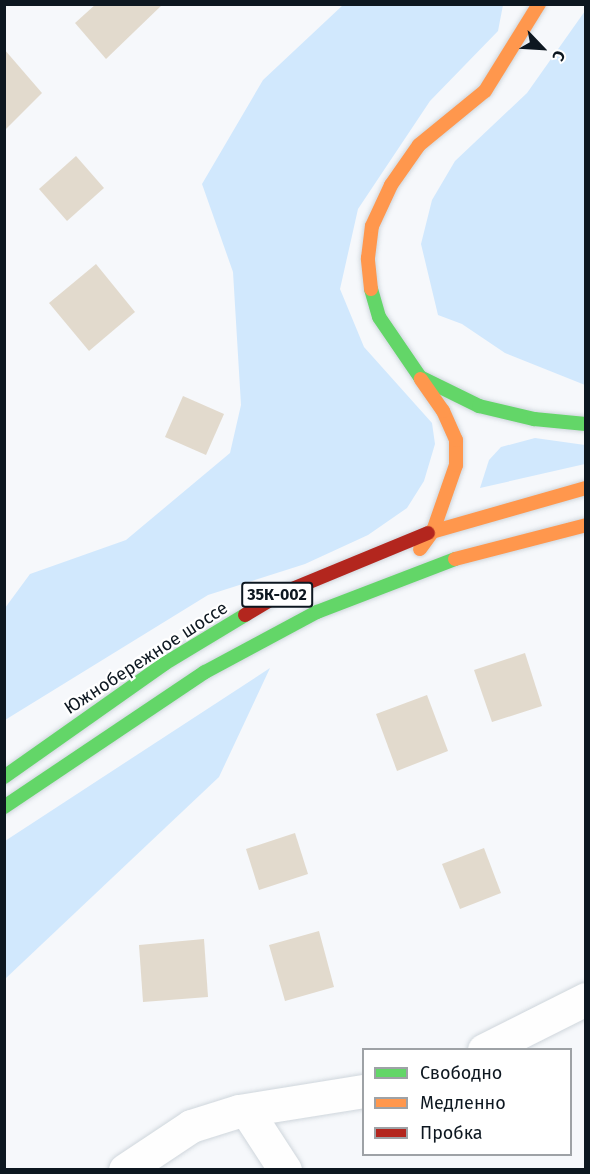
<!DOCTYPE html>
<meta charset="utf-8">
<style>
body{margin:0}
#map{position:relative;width:590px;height:1174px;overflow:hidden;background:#f6f8fb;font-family:"Fira Sans",sans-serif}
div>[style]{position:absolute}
.green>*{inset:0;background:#d1e8fd}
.building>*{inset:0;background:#e2dacd}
.roads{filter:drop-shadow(0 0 2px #cfd6dc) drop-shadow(0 0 2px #cfd6dc)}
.street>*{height:33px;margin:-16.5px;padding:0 16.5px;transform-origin:16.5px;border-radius:16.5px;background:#fefefe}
.fast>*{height:14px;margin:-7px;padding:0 7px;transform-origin:7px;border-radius:7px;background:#63d668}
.slow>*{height:14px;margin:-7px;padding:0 7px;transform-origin:7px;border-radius:7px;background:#ff974d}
.jam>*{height:14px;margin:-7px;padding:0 7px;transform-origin:7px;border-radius:7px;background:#b3261e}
span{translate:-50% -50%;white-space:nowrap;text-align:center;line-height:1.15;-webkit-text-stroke:4.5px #fff;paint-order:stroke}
.shield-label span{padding:2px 4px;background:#fff;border:2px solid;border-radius:4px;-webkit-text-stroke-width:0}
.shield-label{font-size:16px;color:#0d1720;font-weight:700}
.street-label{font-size:18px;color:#0d1720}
.frame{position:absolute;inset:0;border:6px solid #0d1720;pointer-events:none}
.legend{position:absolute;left:362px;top:1048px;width:210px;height:108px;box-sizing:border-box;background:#fff;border:2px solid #9ea2a6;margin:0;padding:8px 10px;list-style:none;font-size:18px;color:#0d1720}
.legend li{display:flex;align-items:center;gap:12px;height:30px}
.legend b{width:30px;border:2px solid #9ea2a6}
.north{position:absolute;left:512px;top:18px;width:60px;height:60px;-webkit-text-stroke:4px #fff;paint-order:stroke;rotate:115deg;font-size:16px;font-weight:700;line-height:24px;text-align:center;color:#0d1720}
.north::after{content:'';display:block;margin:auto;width:21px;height:27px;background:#0d1720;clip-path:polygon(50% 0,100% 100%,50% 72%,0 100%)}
</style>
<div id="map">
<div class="green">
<i style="clip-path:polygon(343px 5px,503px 5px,498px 31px,430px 101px,358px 209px,340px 289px,364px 347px,432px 423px,435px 444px,424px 481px,407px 508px,368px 535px,305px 564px,208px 595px,5px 720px,5px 608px,30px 574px,126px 540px,230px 453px,241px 405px,233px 272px,202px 184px,263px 80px)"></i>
<i style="clip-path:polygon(585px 11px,585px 385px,505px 353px,462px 324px,438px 315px,421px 244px,432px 200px,455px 161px,527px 93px)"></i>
<i style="clip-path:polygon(535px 438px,585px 445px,585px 464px,480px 488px,489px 460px,501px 447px)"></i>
<i style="clip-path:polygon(270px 668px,219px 777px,5px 979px,5px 841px)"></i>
</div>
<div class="building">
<i style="clip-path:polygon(96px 4px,163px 4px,106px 59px,75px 23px)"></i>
<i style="clip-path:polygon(4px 49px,42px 93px,4px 131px)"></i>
<i style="clip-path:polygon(76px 156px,104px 188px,67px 221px,39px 189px)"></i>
<i style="clip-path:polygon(96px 264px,135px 312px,89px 351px,49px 303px)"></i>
<i style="clip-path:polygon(183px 396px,224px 414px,206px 455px,165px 437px)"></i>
<i style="clip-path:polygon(525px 653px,542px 706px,492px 722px,474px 670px)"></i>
<i style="clip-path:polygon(427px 695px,448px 751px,397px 771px,376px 714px)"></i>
<i style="clip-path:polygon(295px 833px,308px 874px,259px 890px,246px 849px)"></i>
<i style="clip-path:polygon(484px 848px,501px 893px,460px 909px,442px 864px)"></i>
<i style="clip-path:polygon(319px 931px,334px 987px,285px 1001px,269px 945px)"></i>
<i style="clip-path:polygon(204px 939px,208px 997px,143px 1002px,139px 945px)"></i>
</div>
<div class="roads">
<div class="street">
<i style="left:484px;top:1050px;width:114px;rotate:-26.6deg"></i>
<i style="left:248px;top:1113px;width:68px;rotate:57deg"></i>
<i style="left:125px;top:1170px;width:79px;rotate:-33.7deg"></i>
<i style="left:191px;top:1126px;width:50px;rotate:-17.4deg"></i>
<i style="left:239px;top:1111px;width:127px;rotate:-9.1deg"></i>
</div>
<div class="fast">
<i style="left:371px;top:289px;width:29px;rotate:74deg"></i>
<i style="left:379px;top:317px;width:73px;rotate:55.7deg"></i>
<i style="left:420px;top:377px;width:66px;rotate:26.2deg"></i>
<i style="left:479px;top:406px;width:57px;rotate:13.3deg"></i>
<i style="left:534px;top:419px;width:52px;rotate:5.5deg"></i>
<i style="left:4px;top:777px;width:196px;rotate:-35.2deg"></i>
<i style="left:164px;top:664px;width:95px;rotate:-31.2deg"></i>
<i style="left:4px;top:807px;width:242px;rotate:-33.9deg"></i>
<i style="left:205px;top:672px;width:127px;rotate:-28.2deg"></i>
<i style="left:317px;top:612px;width:148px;rotate:-21deg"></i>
</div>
<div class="slow">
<i style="left:371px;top:289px;width:31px;rotate:-96deg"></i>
<i style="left:368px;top:258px;width:32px;rotate:-83deg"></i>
<i style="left:372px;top:226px;width:45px;rotate:-65.1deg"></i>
<i style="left:391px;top:185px;width:49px;rotate:-55deg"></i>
<i style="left:419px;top:145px;width:85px;rotate:-39.3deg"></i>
<i style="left:485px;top:91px;width:102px;rotate:-58.2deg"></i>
<i style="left:428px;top:533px;width:164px;rotate:-15.9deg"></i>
<i style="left:420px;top:549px;width:22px;rotate:-54deg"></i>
<i style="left:433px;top:531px;width:70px;rotate:-70.8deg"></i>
<i style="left:456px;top:465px;width:25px;rotate:-90deg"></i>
<i style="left:456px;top:440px;width:32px;rotate:-114deg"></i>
<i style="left:443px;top:411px;width:39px;rotate:-125deg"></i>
<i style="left:455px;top:559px;width:135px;rotate:-14.5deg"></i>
</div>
<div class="jam">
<i style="left:245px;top:615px;width:41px;rotate:-31deg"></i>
<i style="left:280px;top:594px;width:160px;rotate:-22.4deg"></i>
</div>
</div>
<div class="shield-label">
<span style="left:277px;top:595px">35К-002</span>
</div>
<div class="street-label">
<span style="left:146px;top:658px;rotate:-33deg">Южнобережное шоссе</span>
</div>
<div class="frame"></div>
<ul class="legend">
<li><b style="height:8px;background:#63d668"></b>Свободно</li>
<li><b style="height:8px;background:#ff974d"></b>Медленно</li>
<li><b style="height:8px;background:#b3261e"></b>Пробка</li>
</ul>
<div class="north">С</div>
</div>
